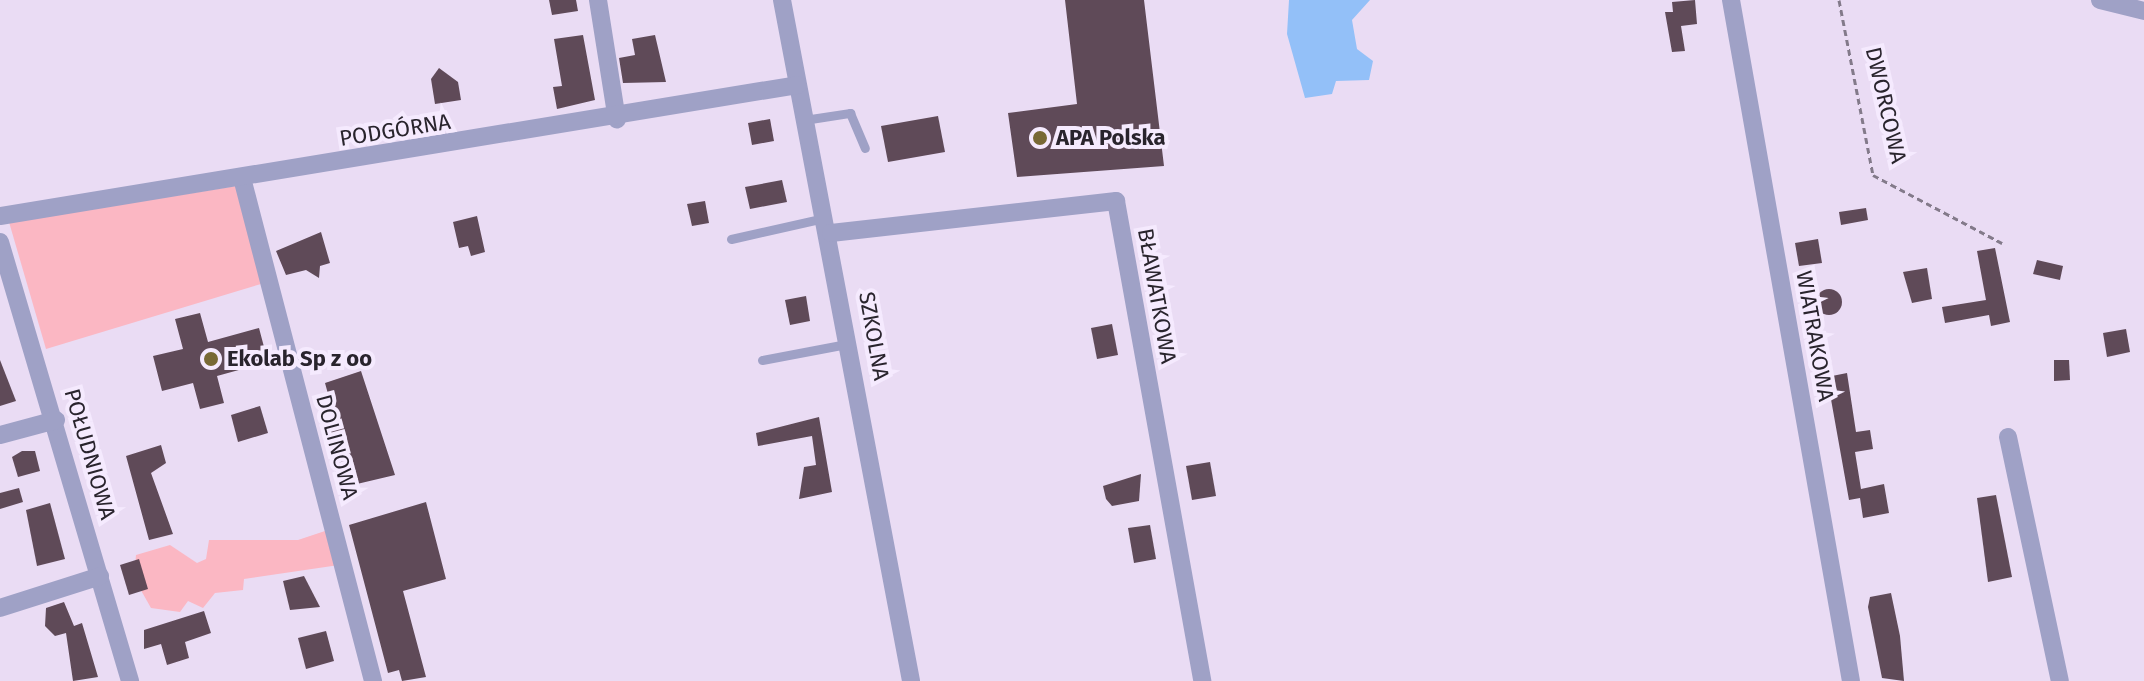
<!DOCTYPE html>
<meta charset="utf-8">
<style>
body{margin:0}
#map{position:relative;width:2144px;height:681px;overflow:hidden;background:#eadcf4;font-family:"Fira Sans",sans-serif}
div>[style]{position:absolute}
.green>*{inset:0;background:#fbb7c3}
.water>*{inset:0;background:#93c0f8}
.building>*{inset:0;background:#5f4a58}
.round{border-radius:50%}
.path>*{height:3px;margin-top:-1.5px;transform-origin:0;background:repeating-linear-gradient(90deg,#837a8a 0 6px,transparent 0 10px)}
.lane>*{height:9px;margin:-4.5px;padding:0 4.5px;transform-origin:4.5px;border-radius:4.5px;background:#9fa1c6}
.street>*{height:18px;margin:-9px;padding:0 9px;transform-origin:9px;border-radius:9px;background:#9fa1c6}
.dots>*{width:22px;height:22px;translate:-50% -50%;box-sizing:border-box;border:4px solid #f5eafe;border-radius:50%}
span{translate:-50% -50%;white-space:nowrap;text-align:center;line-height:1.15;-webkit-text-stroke:8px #f5eafe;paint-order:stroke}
.street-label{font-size:22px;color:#29242d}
.poi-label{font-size:22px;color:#29242d;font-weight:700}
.left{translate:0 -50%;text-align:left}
</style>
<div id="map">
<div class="green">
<i style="clip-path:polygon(236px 186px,261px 284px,46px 349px,9px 222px)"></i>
<i style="clip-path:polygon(331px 529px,339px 565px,244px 579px,243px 590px,215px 593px,203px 608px,188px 601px,180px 612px,151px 608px,134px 578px,136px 555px,170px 545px,197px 563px,206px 559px,209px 540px,298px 540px)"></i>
</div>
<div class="water">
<i style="clip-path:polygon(1289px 0,1370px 0,1352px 20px,1357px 49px,1373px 61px,1369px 80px,1336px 81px,1332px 94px,1305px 98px,1287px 34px)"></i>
</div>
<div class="building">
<i style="clip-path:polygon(549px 0,576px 0,578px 11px,552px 15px)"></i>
<i style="clip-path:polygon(1065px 0,1144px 0,1164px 166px,1017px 177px,1008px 113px,1077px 104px)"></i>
<i style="clip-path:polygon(1695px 0,1697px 24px,1681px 26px,1685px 51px,1672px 52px,1665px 12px,1673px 12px,1672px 2px)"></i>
<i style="clip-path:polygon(583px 35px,595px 100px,557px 109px,553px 87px,562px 86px,554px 39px)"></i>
<i style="clip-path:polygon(655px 35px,666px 82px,623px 83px,619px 58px,635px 55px,632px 39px)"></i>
<i style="clip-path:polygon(439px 68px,458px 82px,461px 100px,435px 104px,431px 79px)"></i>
<i style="clip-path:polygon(938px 116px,945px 152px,888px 162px,881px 126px)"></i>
<i style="clip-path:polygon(770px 119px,774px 141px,752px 145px,748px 123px)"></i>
<i style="clip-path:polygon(782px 180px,787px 202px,750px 209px,745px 187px)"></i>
<i style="clip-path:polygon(705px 201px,709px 223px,692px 226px,687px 204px)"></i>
<i style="clip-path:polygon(1866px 208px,1868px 220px,1841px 225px,1839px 212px)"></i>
<i style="clip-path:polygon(477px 216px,485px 252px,471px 256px,468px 246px,459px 248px,453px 222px)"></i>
<i style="clip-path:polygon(321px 232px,330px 263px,320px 266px,319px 278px,306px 270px,286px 275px,276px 251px)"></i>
<i style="clip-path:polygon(1818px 239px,1822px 263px,1799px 266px,1795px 243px)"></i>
<i style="clip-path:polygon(1995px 248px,2010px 322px,1991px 326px,1989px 315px,1945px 323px,1942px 307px,1986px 300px,1977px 251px)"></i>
<i style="clip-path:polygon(2037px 260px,2063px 266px,2060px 280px,2033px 274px)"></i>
<i style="clip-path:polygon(1927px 268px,1932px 299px,1912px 303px,1903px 272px)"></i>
<i class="round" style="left:1816px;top:289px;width:26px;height:26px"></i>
<i style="clip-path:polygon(806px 296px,810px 321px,790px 325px,785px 300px)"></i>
<i style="clip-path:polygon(200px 313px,208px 342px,259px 328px,268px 362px,217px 376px,224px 403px,200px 409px,193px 383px,162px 391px,153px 356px,183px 349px,175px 319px)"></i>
<i style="clip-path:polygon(1112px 324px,1118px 355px,1097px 359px,1091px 328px)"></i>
<i style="clip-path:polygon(2126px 329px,2130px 352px,2107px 357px,2103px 333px)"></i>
<i style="clip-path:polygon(0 360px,16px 401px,0 406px)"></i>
<i style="clip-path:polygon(2054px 360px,2069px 360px,2070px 380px,2054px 381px)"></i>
<i style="clip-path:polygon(361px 371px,395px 475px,340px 488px,322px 427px,336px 423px,325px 383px)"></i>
<i style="clip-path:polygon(1847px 373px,1856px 432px,1870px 430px,1873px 449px,1855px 452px,1861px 489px,1884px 484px,1889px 513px,1863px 518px,1860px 498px,1849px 500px,1827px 377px)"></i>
<i style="clip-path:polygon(260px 406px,268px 433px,238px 442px,231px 415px)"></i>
<i style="clip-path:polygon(819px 417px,832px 492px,799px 499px,804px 467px,816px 465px,812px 436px,758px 446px,756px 433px)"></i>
<i style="clip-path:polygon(161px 445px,166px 463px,151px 473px,173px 534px,149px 540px,126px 456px)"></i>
<i style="clip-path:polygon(22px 451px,35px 451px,40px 471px,18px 477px,12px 457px)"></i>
<i style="clip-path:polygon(1210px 462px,1216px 496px,1192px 500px,1186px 466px)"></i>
<i style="clip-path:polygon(1141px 474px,1139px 501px,1112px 506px,1106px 499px,1103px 486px)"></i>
<i style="clip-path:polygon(19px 488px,23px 502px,0 509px,0 493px)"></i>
<i style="clip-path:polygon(1996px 495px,2012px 577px,1988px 582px,1977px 498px)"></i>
<i style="clip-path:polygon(426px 502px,446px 579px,403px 591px,426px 677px,402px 681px,399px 670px,388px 673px,349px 525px)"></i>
<i style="clip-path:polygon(50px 503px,65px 559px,37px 566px,26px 510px)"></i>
<i style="clip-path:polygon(1150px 525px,1156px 559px,1134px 563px,1128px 528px)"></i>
<i style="clip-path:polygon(139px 559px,148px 589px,129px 595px,120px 565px)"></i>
<i style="clip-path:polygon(304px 576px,320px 607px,290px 610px,283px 581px)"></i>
<i style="clip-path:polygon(1891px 593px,1900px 636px,1904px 681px,1882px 678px,1868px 607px,1870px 597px)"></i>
<i style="clip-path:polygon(64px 602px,74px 626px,82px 623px,98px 677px,73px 681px,66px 633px,55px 636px,45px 626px,46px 608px)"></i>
<i style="clip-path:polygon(204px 611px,211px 633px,185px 642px,189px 658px,167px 665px,161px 644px,144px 649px,144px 630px)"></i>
<i style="clip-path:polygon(326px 631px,334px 661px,306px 669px,298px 638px)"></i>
</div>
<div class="path">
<i style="left:1839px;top:0;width:178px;rotate:79deg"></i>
<i style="left:1873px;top:175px;width:146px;rotate:27.8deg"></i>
</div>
<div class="lane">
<i style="left:804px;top:120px;width:47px;rotate:-8.7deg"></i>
<i style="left:850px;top:113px;width:38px;rotate:67deg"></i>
<i style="left:731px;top:239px;width:95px;rotate:-12.7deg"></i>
<i style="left:762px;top:360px;width:86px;rotate:-10.7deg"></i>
</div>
<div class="street">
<i style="left:598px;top:0;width:121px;rotate:81deg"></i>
<i style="left:782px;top:0;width:693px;rotate:79.27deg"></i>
<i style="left:1731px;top:0;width:691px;rotate:80.01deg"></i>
<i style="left:2100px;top:0;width:45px;rotate:14deg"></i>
<i style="left:242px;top:178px;width:520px;rotate:75.4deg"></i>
<i style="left:0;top:216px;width:808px;rotate:-9.33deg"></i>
<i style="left:831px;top:233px;width:287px;rotate:-6.4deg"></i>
<i style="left:1116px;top:201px;width:488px;rotate:79.8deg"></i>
<i style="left:0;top:242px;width:458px;rotate:73.5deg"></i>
<i style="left:0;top:435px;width:58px;rotate:-15deg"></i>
<i style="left:2008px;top:437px;width:249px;rotate:78deg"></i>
<i style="left:0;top:608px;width:105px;rotate:-17.7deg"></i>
</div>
<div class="dots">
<i style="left:1040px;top:138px;background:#786936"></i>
<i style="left:211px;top:359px;background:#786936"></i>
</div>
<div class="street-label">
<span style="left:1886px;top:105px;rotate:77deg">DWORCOWA</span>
<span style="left:395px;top:130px;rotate:-9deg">PODGÓRNA</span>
<span style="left:1157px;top:296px;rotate:80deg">BŁAWATKOWA</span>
<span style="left:874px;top:336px;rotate:80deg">SZKOLNA</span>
<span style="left:1815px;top:336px;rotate:80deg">WIATRAKOWA</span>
<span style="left:337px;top:447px;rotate:75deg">DOLINOWA</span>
<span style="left:90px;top:454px;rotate:74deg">POŁUDNIOWA</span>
</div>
<div class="poi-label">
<span class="left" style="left:1056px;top:138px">APA Polska</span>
<span class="left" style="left:227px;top:359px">Ekolab Sp z oo</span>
</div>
</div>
